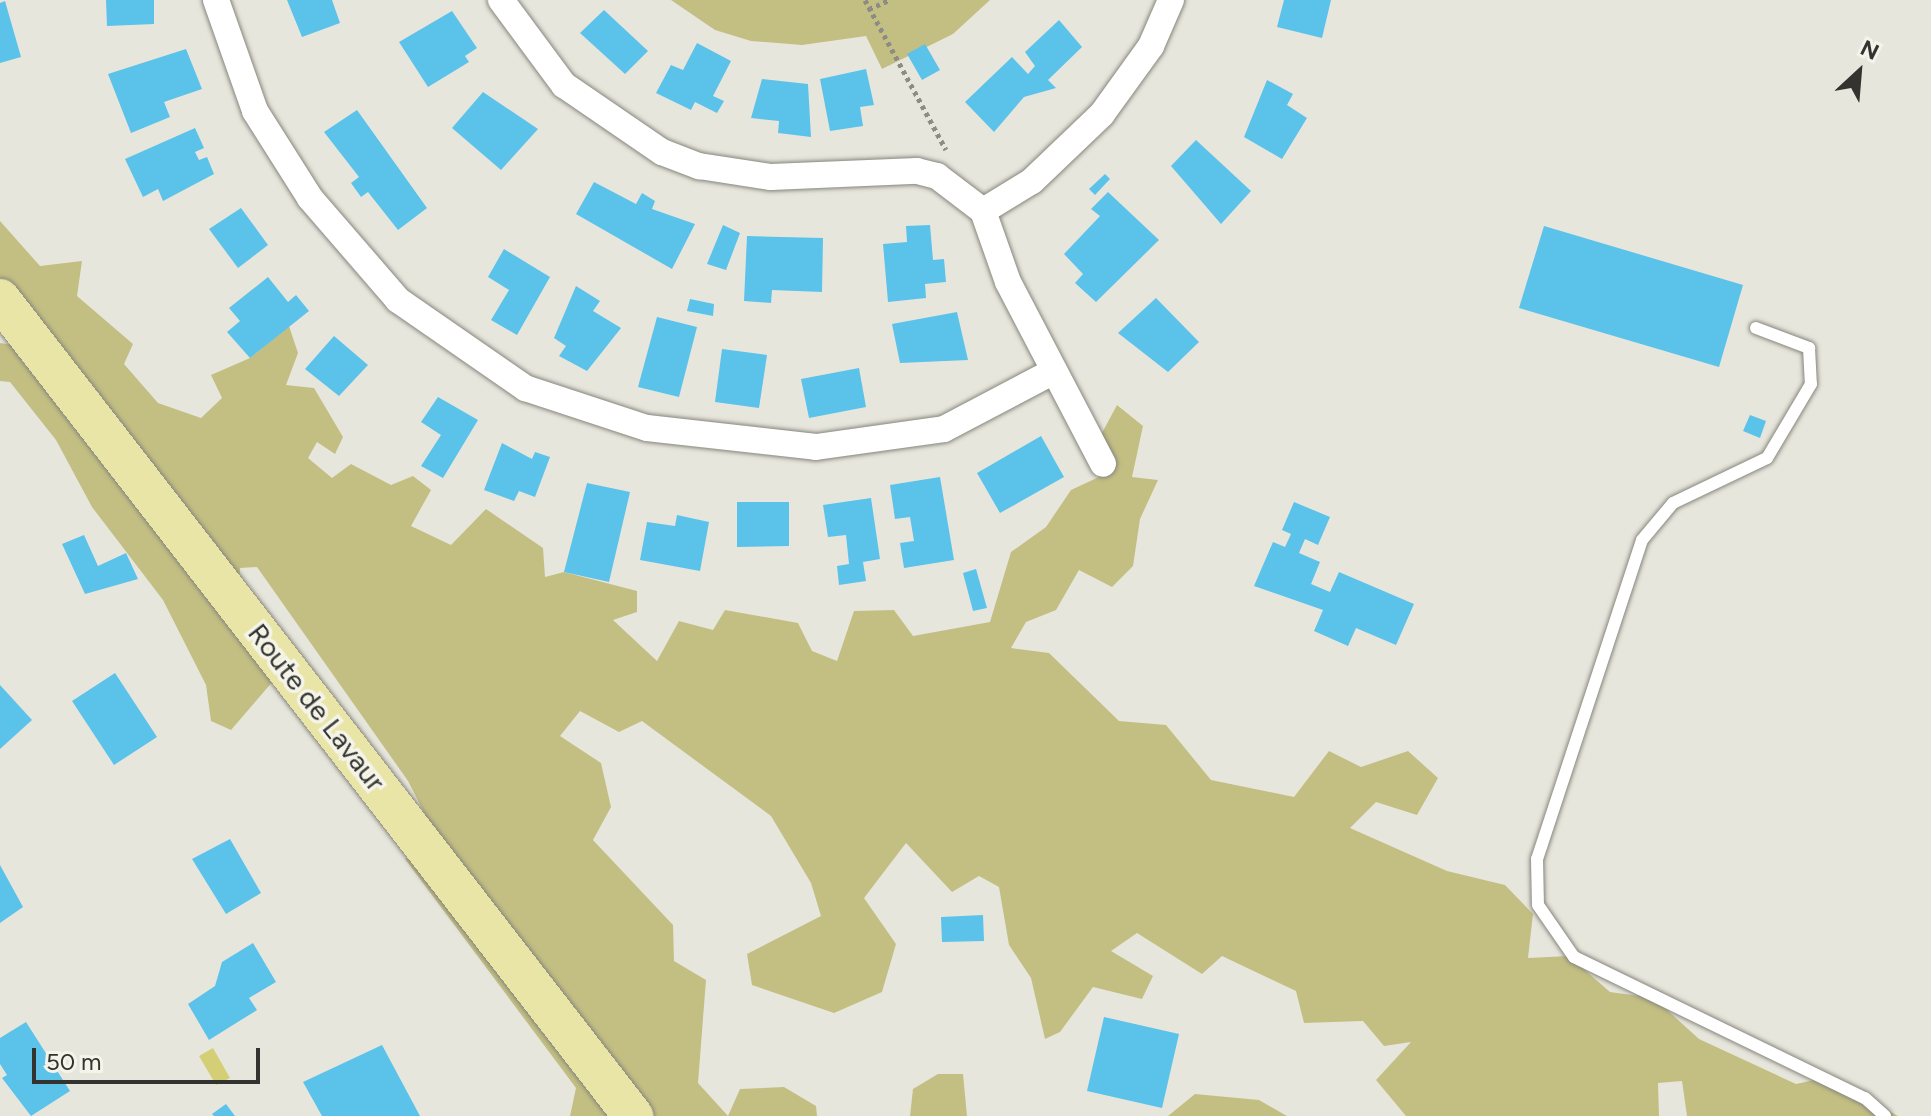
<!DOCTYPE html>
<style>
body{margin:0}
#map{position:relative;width:1931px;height:1116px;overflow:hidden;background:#e7e6dd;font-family:Figtree,sans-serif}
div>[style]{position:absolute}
.green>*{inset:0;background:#c3bf83}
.water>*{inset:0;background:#d4cf77}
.building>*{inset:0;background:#5bc2ea}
.path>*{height:5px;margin-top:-2.5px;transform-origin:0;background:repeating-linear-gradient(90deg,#8c8c85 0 4px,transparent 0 8px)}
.roads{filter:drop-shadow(0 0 2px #87867d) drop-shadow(0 0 2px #87867d)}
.lane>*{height:12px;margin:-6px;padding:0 6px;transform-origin:6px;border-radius:6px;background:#fff}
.street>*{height:26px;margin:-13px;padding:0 13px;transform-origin:13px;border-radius:13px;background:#fff}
.primary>*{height:40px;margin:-20px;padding:0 20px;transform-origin:20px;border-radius:20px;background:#e9e5a6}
span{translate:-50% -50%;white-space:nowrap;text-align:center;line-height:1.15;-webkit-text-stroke:7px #f4f4ea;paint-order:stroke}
.street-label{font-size:28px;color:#33332f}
.north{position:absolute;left:1819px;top:32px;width:80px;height:80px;-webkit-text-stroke:6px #f4f4ea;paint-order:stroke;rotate:26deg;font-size:22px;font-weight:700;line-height:32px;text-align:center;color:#33332f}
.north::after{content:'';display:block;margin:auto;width:28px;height:36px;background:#33332f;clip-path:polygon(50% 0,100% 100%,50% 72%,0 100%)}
.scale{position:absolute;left:32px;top:1048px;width:228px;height:36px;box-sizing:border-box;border:4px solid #33332f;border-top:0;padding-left:10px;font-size:24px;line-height:28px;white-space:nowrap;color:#33332f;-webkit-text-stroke:6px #f4f4ea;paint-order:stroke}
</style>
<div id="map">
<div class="green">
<i style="clip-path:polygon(671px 0,990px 0,953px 34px,882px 69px,866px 36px,802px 45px,751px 41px,715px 30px)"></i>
<i style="clip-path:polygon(0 221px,40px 266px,82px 261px,77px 296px,133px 344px,124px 364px,158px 403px,201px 418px,222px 398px,211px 375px,250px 358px,289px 326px,298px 353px,286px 385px,314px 388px,343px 437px,335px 454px,317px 442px,308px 458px,332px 478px,351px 464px,391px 485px,413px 476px,431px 490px,411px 526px,451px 545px,486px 509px,543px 548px,545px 577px,564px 572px,637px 591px,637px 612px,613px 620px,657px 661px,679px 621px,713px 630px,725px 610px,798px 623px,812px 651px,837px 661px,854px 611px,894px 610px,913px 636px,990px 622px,1011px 552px,1046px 527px,1071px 490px,1101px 476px,1096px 444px,1117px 405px,1143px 426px,1132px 477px,1158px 480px,1140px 519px,1133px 566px,1112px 587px,1079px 570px,1056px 610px,1026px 622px,1011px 648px,1049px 653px,1119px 721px,1166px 725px,1211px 780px,1294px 797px,1329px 751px,1361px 767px,1408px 751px,1438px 778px,1417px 815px,1376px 802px,1350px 828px,1447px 871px,1505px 885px,1533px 914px,1528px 958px,1569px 956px,1610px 992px,1654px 998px,1699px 1039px,1796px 1084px,1828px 1077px,1898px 1116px,1687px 1116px,1682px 1081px,1658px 1083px,1659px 1116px,1406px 1116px,1376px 1080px,1411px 1042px,1384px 1046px,1363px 1021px,1304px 1023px,1296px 991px,1222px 956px,1202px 974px,1137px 933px,1111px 951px,1153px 976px,1142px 999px,1093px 987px,1060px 1032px,1045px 1039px,1031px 978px,1009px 945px,999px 887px,979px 876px,952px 892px,906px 843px,864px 898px,896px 944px,882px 992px,834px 1013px,752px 985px,747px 954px,821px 916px,811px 883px,771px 816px,642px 721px,619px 732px,580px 711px,560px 736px,601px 763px,611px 807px,593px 840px,673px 925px,674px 961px,706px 980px,698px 1083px,728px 1116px,570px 1116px,576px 1088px,405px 859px,439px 842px,408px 781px,257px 567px,240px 568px,239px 598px,280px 673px,231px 730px,211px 721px,206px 685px,163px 600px,92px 507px,56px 440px,10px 382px,0 381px,0 343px,27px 347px,0 282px)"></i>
<i style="clip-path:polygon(938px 1074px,963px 1074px,967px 1116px,910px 1116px,913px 1089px)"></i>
<i style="clip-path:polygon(784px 1087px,816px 1106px,817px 1116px,728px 1116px,740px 1089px)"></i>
<i style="clip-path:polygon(1195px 1094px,1259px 1100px,1287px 1116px,1168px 1116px)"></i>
</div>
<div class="water">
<i style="clip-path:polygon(213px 1048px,230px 1078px,216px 1085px,199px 1056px)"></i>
</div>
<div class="building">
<i style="clip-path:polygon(106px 0,154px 0,154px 24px,107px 26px)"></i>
<i style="clip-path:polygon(287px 0,332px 0,340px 23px,302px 37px)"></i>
<i style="clip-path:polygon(1284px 0,1331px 0,1322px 38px,1277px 27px)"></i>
<i style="clip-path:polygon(5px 1px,21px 57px,0 63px,0 3px)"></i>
<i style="clip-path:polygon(604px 10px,648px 51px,625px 74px,580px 33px)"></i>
<i style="clip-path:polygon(452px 11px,477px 48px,465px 56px,469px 62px,428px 87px,399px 42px)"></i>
<i style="clip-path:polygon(1059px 20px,1082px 47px,1048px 80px,1056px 88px,1024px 97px,994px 132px,965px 102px,1012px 57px,1028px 74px,1035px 66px,1025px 52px)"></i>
<i style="clip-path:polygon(697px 43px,731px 61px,713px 96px,724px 101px,717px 113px,695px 102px,691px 110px,656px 93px,671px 65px,683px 70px)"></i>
<i style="clip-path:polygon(925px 44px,940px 70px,922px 80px,907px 54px)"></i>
<i style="clip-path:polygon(186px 49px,202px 89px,164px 102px,170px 117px,131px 133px,108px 74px)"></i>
<i style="clip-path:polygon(866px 69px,874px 105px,860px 107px,863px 126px,830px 131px,820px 79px)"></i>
<i style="clip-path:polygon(762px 79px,808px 84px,811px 137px,778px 133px,779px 121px,751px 118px)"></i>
<i style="clip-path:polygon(1267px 80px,1293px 94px,1287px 105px,1307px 118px,1282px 159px,1244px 137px)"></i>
<i style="clip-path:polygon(483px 92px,538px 129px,501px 170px,452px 128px)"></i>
<i style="clip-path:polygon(357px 110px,427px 208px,398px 230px,368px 192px,361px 197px,351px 183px,359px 177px,324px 132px)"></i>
<i style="clip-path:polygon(195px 128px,204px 148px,195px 152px,199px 160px,207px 157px,214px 174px,163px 201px,158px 189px,143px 197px,125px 159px)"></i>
<i style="clip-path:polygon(1196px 140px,1251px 191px,1221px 224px,1171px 166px)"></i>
<i style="clip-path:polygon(1105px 174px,1110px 179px,1095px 195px,1089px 189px)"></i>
<i style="clip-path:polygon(594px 182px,636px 204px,642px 193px,655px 201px,652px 209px,695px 224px,672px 269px,576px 214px)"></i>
<i style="clip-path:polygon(1108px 192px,1159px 240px,1096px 302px,1075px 283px,1083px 274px,1064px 254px,1100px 216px,1091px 209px)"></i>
<i style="clip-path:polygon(241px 208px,268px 245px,238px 268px,209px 229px)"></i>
<i style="clip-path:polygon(723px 225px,740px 233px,726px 270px,707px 264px)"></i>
<i style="clip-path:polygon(930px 225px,933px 260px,944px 259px,946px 282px,925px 284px,926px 298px,888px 302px,883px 244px,907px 242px,906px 226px)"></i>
<i style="clip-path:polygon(1544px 226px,1743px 285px,1719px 367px,1519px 308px)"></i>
<i style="clip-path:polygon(747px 236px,823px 238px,822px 292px,772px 290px,771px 303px,744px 301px)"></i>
<i style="clip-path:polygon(504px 249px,550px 277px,517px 335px,491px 320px,509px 290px,488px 277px)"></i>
<i style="clip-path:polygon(268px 277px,288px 302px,296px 295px,309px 311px,250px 358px,227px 332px,240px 321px,229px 308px)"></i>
<i style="clip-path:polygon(576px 286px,600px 301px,593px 311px,621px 328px,587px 371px,559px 356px,566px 346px,554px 338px)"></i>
<i style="clip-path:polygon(1156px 298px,1199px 342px,1168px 372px,1118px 333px)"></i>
<i style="clip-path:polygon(690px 299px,714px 304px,713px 316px,687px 311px)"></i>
<i style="clip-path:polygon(957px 312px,968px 360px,900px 363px,892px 324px)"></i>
<i style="clip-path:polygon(657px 317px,697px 327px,679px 397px,638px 387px)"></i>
<i style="clip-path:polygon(334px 336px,368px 365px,339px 396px,305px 369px)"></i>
<i style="clip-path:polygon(722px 349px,767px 355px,759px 408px,715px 402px)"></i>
<i style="clip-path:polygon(859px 368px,866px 407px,809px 418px,801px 379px)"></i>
<i style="clip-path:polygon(438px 397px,478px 420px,443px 478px,421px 466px,441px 435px,421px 422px)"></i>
<i style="clip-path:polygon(1750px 415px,1766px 421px,1760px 438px,1743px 431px)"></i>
<i style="clip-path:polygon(1041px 436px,1064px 477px,1000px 513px,977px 473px)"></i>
<i style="clip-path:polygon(502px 443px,532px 459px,535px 452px,550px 457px,535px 497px,519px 491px,514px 501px,484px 490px)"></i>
<i style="clip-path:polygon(940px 477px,954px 560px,904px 568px,900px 543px,914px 541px,910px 517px,895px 519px,890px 485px)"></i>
<i style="clip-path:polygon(587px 483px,630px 492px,609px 582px,564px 572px)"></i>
<i style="clip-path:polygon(871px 498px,880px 559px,863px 562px,866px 581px,839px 585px,837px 566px,849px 564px,846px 535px,828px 537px,823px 505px)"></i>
<i style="clip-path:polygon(737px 502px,789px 502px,789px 546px,737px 547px)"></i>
<i style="clip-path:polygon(1294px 502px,1330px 517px,1318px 545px,1305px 539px,1299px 553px,1320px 562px,1311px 584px,1330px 592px,1339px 572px,1414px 604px,1396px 645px,1356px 628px,1348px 646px,1314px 631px,1323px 610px,1254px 586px,1273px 542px,1285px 547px,1291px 534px,1282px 530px)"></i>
<i style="clip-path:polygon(677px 515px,709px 522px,700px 571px,640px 560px,647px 522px,675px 526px)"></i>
<i style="clip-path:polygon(84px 535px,98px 566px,126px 553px,138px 579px,85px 594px,62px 544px)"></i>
<i style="clip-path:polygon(976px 569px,987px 608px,973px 611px,963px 573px)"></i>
<i style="clip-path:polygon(115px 673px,157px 737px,114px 765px,72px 701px)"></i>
<i style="clip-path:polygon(0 685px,32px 720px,0 749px)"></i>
<i style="clip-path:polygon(230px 839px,261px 893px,226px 914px,192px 859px)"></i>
<i style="clip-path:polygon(0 865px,23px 907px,0 923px)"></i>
<i style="clip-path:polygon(983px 915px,984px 941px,942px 942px,941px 917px)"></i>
<i style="clip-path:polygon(253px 943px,276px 982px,249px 998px,257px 1010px,209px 1040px,188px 1004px,215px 986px,222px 962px)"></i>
<i style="clip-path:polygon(1104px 1017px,1179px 1034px,1162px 1108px,1087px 1091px)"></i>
<i style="clip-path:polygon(26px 1022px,70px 1091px,31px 1116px,2px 1078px,7px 1075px,0 1064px,0 1038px)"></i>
<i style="clip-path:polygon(382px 1045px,420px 1116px,322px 1116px,303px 1082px)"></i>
<i style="clip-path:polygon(226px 1104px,235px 1116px,214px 1116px,212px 1114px)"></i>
</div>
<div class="path">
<i style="left:865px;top:0;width:170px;rotate:61.6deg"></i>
<i style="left:869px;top:9px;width:22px;rotate:-24deg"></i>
</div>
<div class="roads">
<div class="lane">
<i style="left:1756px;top:328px;width:57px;rotate:20.7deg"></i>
<i style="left:1809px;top:348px;width:36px;rotate:87deg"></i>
<i style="left:1811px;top:384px;width:86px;rotate:120.7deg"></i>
<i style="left:1767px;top:458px;width:104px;rotate:154.4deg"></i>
<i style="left:1673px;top:503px;width:48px;rotate:130deg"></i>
<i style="left:1642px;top:540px;width:336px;rotate:108.2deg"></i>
<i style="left:1537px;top:859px;width:46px;rotate:88.8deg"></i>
<i style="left:1538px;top:905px;width:63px;rotate:55.3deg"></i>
<i style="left:1574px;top:957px;width:323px;rotate:25.9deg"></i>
<i style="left:1865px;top:1098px;width:27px;rotate:42deg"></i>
</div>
<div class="street">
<i style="left:216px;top:0;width:118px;rotate:70.6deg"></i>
<i style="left:255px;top:111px;width:103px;rotate:57.7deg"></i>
<i style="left:310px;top:198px;width:135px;rotate:49.2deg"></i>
<i style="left:398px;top:300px;width:155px;rotate:34.7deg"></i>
<i style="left:525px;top:388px;width:128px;rotate:18.2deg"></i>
<i style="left:647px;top:428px;width:170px;rotate:6.4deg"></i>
<i style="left:816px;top:447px;width:129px;rotate:-8deg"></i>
<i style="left:944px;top:429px;width:124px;rotate:-27.8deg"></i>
<i style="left:501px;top:0;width:106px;rotate:53.5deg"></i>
<i style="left:564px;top:85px;width:119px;rotate:34.4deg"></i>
<i style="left:662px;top:152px;width:40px;rotate:21deg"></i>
<i style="left:699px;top:166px;width:73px;rotate:8.7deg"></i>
<i style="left:771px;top:177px;width:146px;rotate:-2.4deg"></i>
<i style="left:917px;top:171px;width:21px;rotate:14deg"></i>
<i style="left:937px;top:176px;width:58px;rotate:37.3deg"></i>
<i style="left:983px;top:211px;width:57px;rotate:-31.5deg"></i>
<i style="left:1032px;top:181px;width:97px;rotate:-43.7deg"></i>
<i style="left:1102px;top:114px;width:84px;rotate:-54.2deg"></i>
<i style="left:1151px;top:46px;width:50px;rotate:-66.5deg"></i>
<i style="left:983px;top:211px;width:75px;rotate:70.6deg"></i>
<i style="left:1008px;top:282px;width:205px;rotate:62.4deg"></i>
</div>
<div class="primary">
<i style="left:0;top:299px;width:1034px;rotate:52.23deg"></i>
</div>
</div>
<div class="street-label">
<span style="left:317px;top:707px;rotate:52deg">Route de Lavaur</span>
</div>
<div class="north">N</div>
<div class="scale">50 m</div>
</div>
